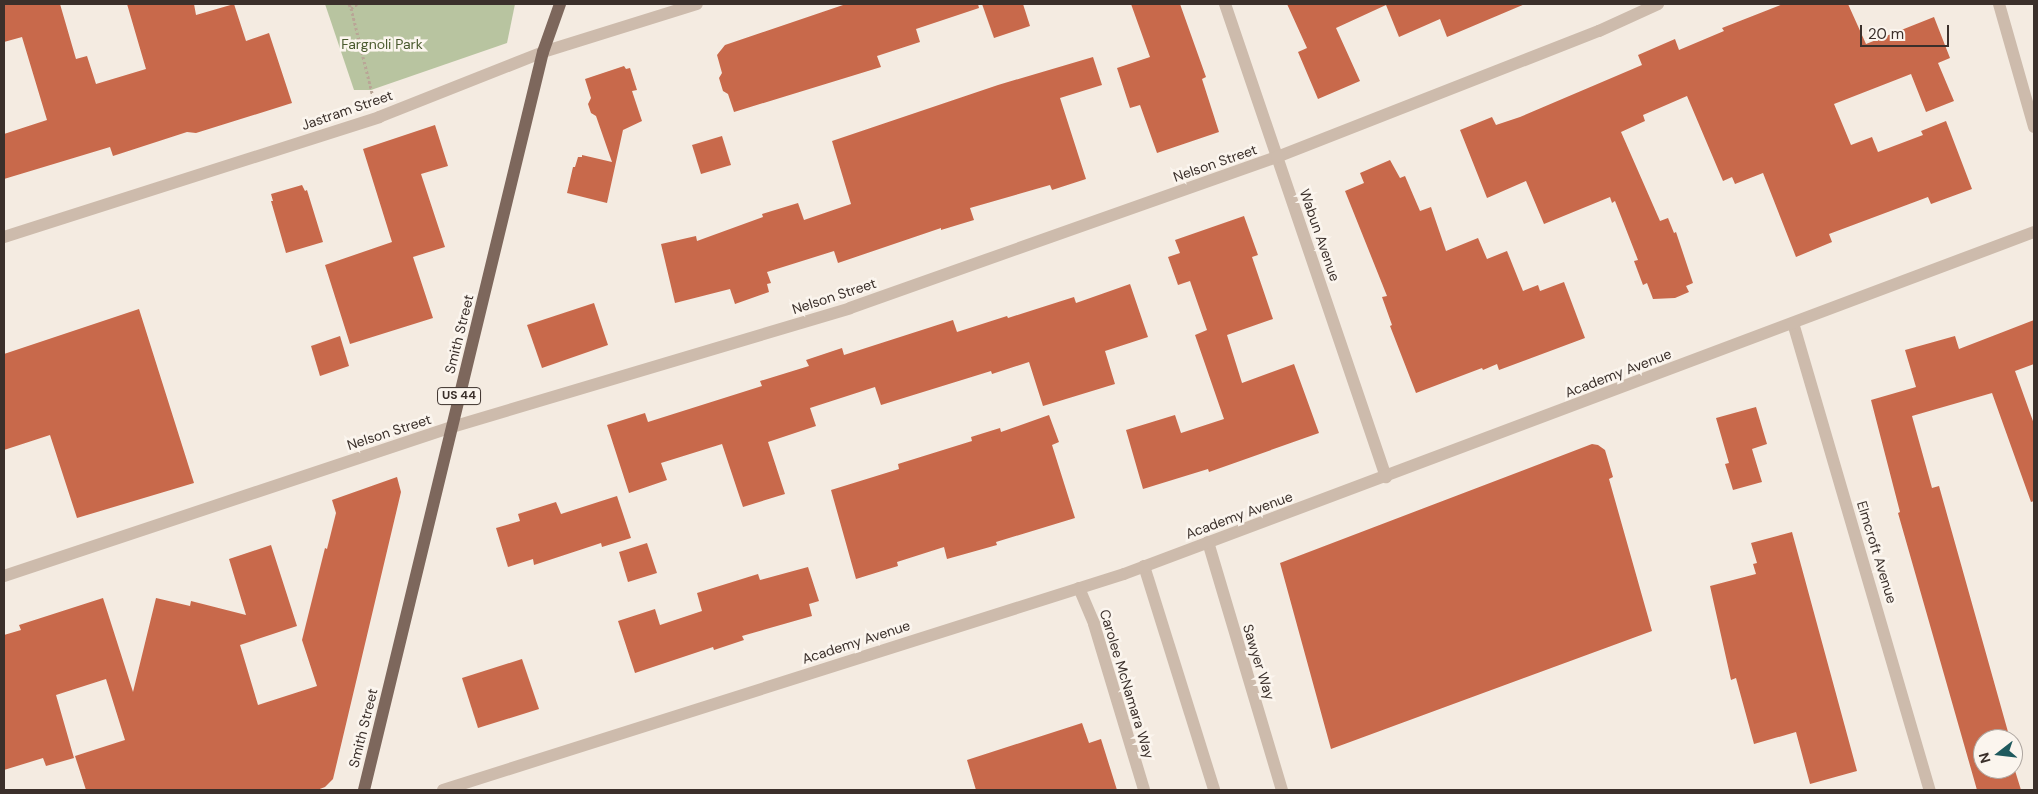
<!DOCTYPE html>
<style>
body{margin:0}
#map{position:relative;width:2038px;height:794px;overflow:hidden;background:#f4ebe1;font-family:"DM Sans",sans-serif}
div>[style]{position:absolute}
.green>*{inset:0;background:#b8c4a0}
.building>*{inset:0;background:#c8694b}
.path>*{height:3px;margin-top:-1.5px;transform-origin:0;background:repeating-linear-gradient(90deg,#b9a596 0 2.5px,transparent 0 5px)}
.minor>*{height:12px;margin:-6px;padding:0 6px;transform-origin:6px;border-radius:6px;background:#cdbbac}
.major>*{height:12px;margin:-6px;padding:0 6px;transform-origin:6px;border-radius:6px;background:#7d675c}
span{translate:-50% -50%;white-space:nowrap;text-align:center;line-height:1.15;-webkit-text-stroke:5px #fbf5ee;paint-order:stroke}
.shield-label span{padding:1px 4px;background:#fbf5ee;border:1px solid;border-radius:4px;-webkit-text-stroke-width:0}
.shield-label{font-size:12px;color:#3b302b;font-weight:700}
.park-label{font-size:14px;color:#4a5a2e}
.street-label{font-size:14px;color:#3b302b}
.frame{position:absolute;inset:0;border:5px solid #3b302b;pointer-events:none}
.north{position:absolute;left:1973px;top:729px;width:50px;height:50px;box-sizing:border-box;background:#fbf5ee;border:1px solid #aea6a0;border-radius:50%;rotate:254deg;font-size:14px;font-weight:700;line-height:20px;text-align:center;color:#3b302b}
.north::after{content:'';display:block;margin:auto;width:18px;height:22px;background:#1f5a5e;clip-path:polygon(50% 0,100% 100%,50% 72%,0 100%)}
.scale{position:absolute;left:1860px;top:25px;width:89px;height:22px;box-sizing:border-box;border:2px solid #3b302b;border-top:0;padding-left:6px;font-size:15px;line-height:18px;white-space:nowrap;color:#3b302b;-webkit-text-stroke:4px #fbf5ee;paint-order:stroke}
</style>
<div id="map">
<div class="green">
<i style="clip-path:polygon(325px 4px,515px 4px,507px 43px,371px 90px,354px 90px)"></i>
</div>
<div class="building">
<i style="clip-path:polygon(4px 4px,60px 4px,76px 59px,87px 56px,96px 84px,146px 69px,127px 4px,194px 4px,196px 15px,234px 4px,246px 41px,269px 33px,292px 103px,196px 133px,187px 132px,113px 156px,110px 147px,4px 179px,4px 134px,47px 120px,22px 37px,4px 42px)"></i>
<i style="clip-path:polygon(846px 4px,978px 4px,979px 8px,916px 29px,920px 42px,877px 56px,881px 67px,734px 112px,728px 94px,723px 91px,719px 78px,722px 73px,717px 55px,725px 45px)"></i>
<i style="clip-path:polygon(982px 4px,1023px 4px,1030px 26px,994px 38px)"></i>
<i style="clip-path:polygon(1131px 4px,1180px 4px,1206px 77px,1202px 79px,1219px 132px,1157px 153px,1140px 105px,1130px 108px,1117px 68px,1150px 57px)"></i>
<i style="clip-path:polygon(1287px 4px,1525px 4px,1447px 37px,1440px 19px,1399px 37px,1386px 5px,1336px 28px,1360px 81px,1318px 99px,1298px 52px,1307px 48px)"></i>
<i style="clip-path:polygon(1783px 4px,1848px 4px,1866px 44px,1934px 17px,1950px 58px,1938px 63px,1954px 101px,1926px 112px,1911px 74px,1834px 104px,1851px 145px,1872px 137px,1878px 152px,1923px 135px,1921px 131px,1946px 121px,1972px 189px,1931px 204px,1928px 197px,1829px 234px,1832px 242px,1796px 257px,1763px 173px,1735px 184px,1732px 177px,1723px 181px,1687px 96px,1643px 115px,1645px 121px,1621px 132px,1660px 221px,1668px 218px,1674px 233px,1676px 232px,1693px 283px,1686px 286px,1689px 292px,1675px 298px,1653px 299px,1647px 283px,1643px 285px,1634px 261px,1638px 260px,1615px 201px,1612px 203px,1610px 197px,1544px 224px,1526px 181px,1487px 198px,1460px 130px,1492px 117px,1496px 125px,1520px 117px,1642px 65px,1638px 55px,1675px 39px,1679px 50px,1724px 31px,1722px 28px)"></i>
<i style="clip-path:polygon(1093px 57px,1102px 85px,1060px 98px,1086px 179px,1052px 190px,1050px 185px,970px 208px,974px 220px,941px 230px,941px 228px,838px 263px,834px 251px,767px 272px,771px 283px,767px 284px,769px 292px,735px 304px,730px 289px,675px 303px,661px 244px,696px 236px,697px 241px,763px 217px,762px 214px,798px 203px,804px 220px,851px 204px,832px 141px,998px 85px)"></i>
<i style="clip-path:polygon(624px 66px,626px 69px,630px 68px,637px 90px,632px 91px,642px 121px,623px 130px,607px 203px,567px 193px,573px 167px,575px 167px,578px 157px,582px 157px,582px 155px,612px 162px,596px 116px,591px 113px,588px 104px,591px 98px,585px 79px)"></i>
<i style="clip-path:polygon(435px 125px,448px 166px,421px 174px,445px 247px,413px 257px,433px 318px,350px 344px,325px 265px,392px 242px,363px 149px)"></i>
<i style="clip-path:polygon(722px 136px,731px 165px,701px 174px,692px 145px)"></i>
<i style="clip-path:polygon(1390px 160px,1400px 178px,1405px 176px,1420px 211px,1431px 207px,1446px 251px,1478px 238px,1487px 259px,1507px 251px,1523px 291px,1538px 285px,1540px 291px,1564px 282px,1585px 338px,1499px 370px,1497px 364px,1483px 370px,1482px 368px,1416px 393px,1390px 326px,1392px 325px,1382px 297px,1387px 296px,1345px 191px,1364px 183px,1360px 173px)"></i>
<i style="clip-path:polygon(302px 185px,305px 191px,307px 190px,323px 242px,286px 253px,271px 201px,273px 201px,271px 194px)"></i>
<i style="clip-path:polygon(1244px 216px,1258px 255px,1252px 257px,1273px 319px,1227px 335px,1242px 383px,1294px 364px,1319px 433px,1209px 472px,1208px 469px,1143px 489px,1126px 430px,1175px 415px,1181px 433px,1224px 419px,1195px 335px,1207px 330px,1190px 281px,1178px 285px,1168px 257px,1180px 253px,1175px 240px)"></i>
<i style="clip-path:polygon(1130px 284px,1148px 337px,1105px 351px,1115px 384px,1043px 406px,1029px 362px,992px 374px,991px 371px,881px 405px,875px 387px,810px 408px,816px 426px,768px 442px,785px 494px,743px 507px,722px 444px,661px 463px,667px 480px,629px 493px,607px 425px,645px 413px,648px 422px,762px 386px,760px 381px,809px 366px,806px 360px,842px 348px,844px 355px,953px 320px,957px 332px,1007px 316px,1008px 318px,1074px 297px,1076px 303px)"></i>
<i style="clip-path:polygon(594px 303px,608px 345px,542px 368px,527px 325px)"></i>
<i style="clip-path:polygon(139px 309px,194px 483px,77px 518px,50px 435px,4px 450px,4px 354px)"></i>
<i style="clip-path:polygon(2034px 320px,2034px 364px,2015px 371px,2034px 424px,2034px 501px,2031px 502px,1992px 393px,1912px 416px,1932px 488px,1939px 486px,2010px 739px,1983px 739px,1983px 769px,2013px 769px,2013px 764px,2021px 790px,1977px 790px,1898px 513px,1900px 512px,1871px 400px,1916px 387px,1905px 350px,1955px 336px,1959px 349px)"></i>
<i style="clip-path:polygon(340px 336px,349px 366px,320px 376px,311px 346px)"></i>
<i style="clip-path:polygon(1756px 407px,1767px 444px,1752px 449px,1762px 482px,1733px 490px,1725px 464px,1729px 463px,1716px 418px)"></i>
<i style="clip-path:polygon(1049px 415px,1059px 442px,1052px 445px,1075px 518px,996px 542px,997px 545px,947px 559px,944px 547px,897px 562px,898px 566px,856px 579px,831px 490px,899px 469px,898px 464px,972px 441px,971px 437px,1000px 428px,1001px 432px)"></i>
<i style="clip-path:polygon(1592px 444px,1598px 445px,1605px 450px,1613px 477px,1609px 479px,1652px 631px,1331px 749px,1280px 563px)"></i>
<i style="clip-path:polygon(397px 477px,401px 492px,333px 779px,325px 787px,317px 790px,86px 790px,75px 756px,125px 740px,106px 679px,56px 695px,74px 758px,46px 766px,43px 758px,4px 770px,4px 635px,21px 630px,19px 625px,103px 598px,133px 692px,156px 598px,190px 606px,191px 601px,246px 615px,229px 559px,271px 545px,297px 626px,240px 645px,258px 705px,317px 686px,302px 640px,325px 548px,327px 549px,336px 513px,332px 500px)"></i>
<i style="clip-path:polygon(617px 496px,631px 538px,602px 547px,601px 543px,534px 565px,533px 559px,508px 567px,496px 528px,520px 521px,518px 514px,556px 502px,561px 514px)"></i>
<i style="clip-path:polygon(1792px 532px,1857px 771px,1810px 784px,1796px 732px,1754px 744px,1736px 678px,1731px 680px,1710px 586px,1756px 574px,1753px 564px,1757px 563px,1751px 543px)"></i>
<i style="clip-path:polygon(647px 543px,657px 573px,628px 582px,619px 552px)"></i>
<i style="clip-path:polygon(808px 567px,819px 601px,809px 604px,812px 616px,742px 636px,744px 640px,714px 650px,713px 647px,635px 673px,618px 621px,655px 609px,660px 625px,702px 611px,697px 593px,758px 574px,760px 580px)"></i>
<i style="clip-path:polygon(522px 659px,539px 709px,478px 728px,462px 678px)"></i>
<i style="clip-path:polygon(1082px 723px,1089px 743px,1101px 739px,1117px 790px,976px 790px,967px 760px)"></i>
</div>
<div class="path">
<i style="left:349px;top:4px;width:4px;rotate:63deg"></i>
<i style="left:357px;top:4px;width:7px;rotate:146deg"></i>
<i style="left:351px;top:8px;width:92px;rotate:76.1deg"></i>
</div>
<div class="minor">
<i style="left:1225px;top:4px;width:500px;rotate:71.2deg"></i>
<i style="left:1999px;top:4px;width:128px;rotate:74.1deg"></i>
<i style="left:4px;top:237px;width:394px;rotate:-17.7deg"></i>
<i style="left:379px;top:117px;width:176px;rotate:-21.6deg"></i>
<i style="left:543px;top:52px;width:161px;rotate:-17.3deg"></i>
<i style="left:1793px;top:323px;width:487px;rotate:73.7deg"></i>
<i style="left:1208px;top:542px;width:259px;rotate:73.4deg"></i>
<i style="left:1144px;top:566px;width:235px;rotate:72.6deg"></i>
<i style="left:4px;top:576px;width:472px;rotate:-18.4deg"></i>
<i style="left:452px;top:427px;width:415px;rotate:-16.6deg"></i>
<i style="left:850px;top:308px;width:453px;rotate:-19.5deg"></i>
<i style="left:1277px;top:157px;width:346px;rotate:-21.4deg"></i>
<i style="left:1599px;top:31px;width:65px;rotate:-24.6deg"></i>
<i style="left:1079px;top:588px;width:39px;rotate:67deg"></i>
<i style="left:1094px;top:624px;width:173px;rotate:73.2deg"></i>
<i style="left:443px;top:790px;width:714px;rotate:-17.6deg"></i>
<i style="left:1124px;top:574px;width:972px;rotate:-20.6deg"></i>
</div>
<div class="major">
<i style="left:364px;top:790px;width:759px;rotate:-76.37deg"></i>
<i style="left:543px;top:52px;width:51px;rotate:-70.5deg"></i>
</div>
<div class="shield-label">
<span style="left:459px;top:396px">US 44</span>
</div>
<div class="park-label">
<span style="left:382px;top:44px">Fargnoli Park</span>
</div>
<div class="street-label">
<span style="left:347px;top:110px;rotate:-19deg">Jastram Street</span>
<span style="left:1215px;top:163px;rotate:-19deg">Nelson Street</span>
<span style="left:1320px;top:235px;rotate:71deg">Wabun Avenue</span>
<span style="left:834px;top:296px;rotate:-18deg">Nelson Street</span>
<span style="left:459px;top:334px;rotate:-76deg">Smith Street</span>
<span style="left:1618px;top:373px;rotate:-21deg">Academy Avenue</span>
<span style="left:389px;top:432px;rotate:-18deg">Nelson Street</span>
<span style="left:1239px;top:515px;rotate:-20deg">Academy Avenue</span>
<span style="left:1877px;top:552px;rotate:73deg">Elmcroft Avenue</span>
<span style="left:856px;top:642px;rotate:-18deg">Academy Avenue</span>
<span style="left:1259px;top:662px;rotate:73deg">Sawyer Way</span>
<span style="left:1127px;top:684px;rotate:73deg">Carolee McNamara Way</span>
<span style="left:363px;top:728px;rotate:-76deg">Smith Street</span>
</div>
<div class="frame"></div>
<div class="north">N</div>
<div class="scale">20 m</div>
</div>
